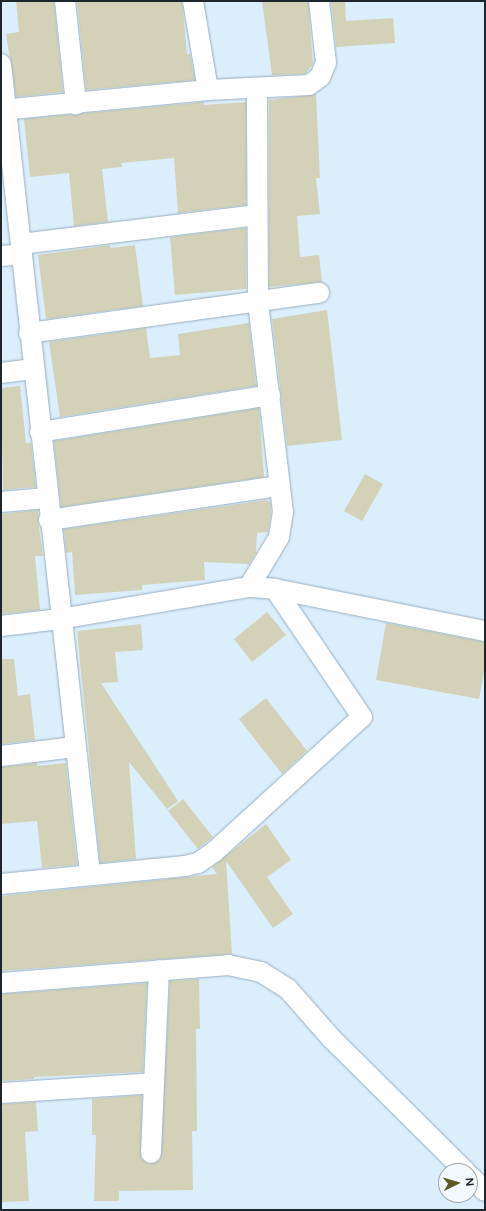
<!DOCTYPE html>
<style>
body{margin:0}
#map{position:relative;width:486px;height:1211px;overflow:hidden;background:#dbeefc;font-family:Figtree,sans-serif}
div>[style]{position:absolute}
.building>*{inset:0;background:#d3d2b8}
.roads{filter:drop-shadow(0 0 1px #97adbe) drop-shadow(0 0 1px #97adbe)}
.minor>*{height:20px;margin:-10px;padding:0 10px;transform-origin:10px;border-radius:10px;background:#fff}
span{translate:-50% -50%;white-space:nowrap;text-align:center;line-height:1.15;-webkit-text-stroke:3px #f4f9fd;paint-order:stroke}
.frame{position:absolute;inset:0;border:2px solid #1d262c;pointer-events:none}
.north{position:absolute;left:438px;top:1163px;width:40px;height:40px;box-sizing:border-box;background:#f4f9fd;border:1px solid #9ea5a9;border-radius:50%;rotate:85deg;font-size:11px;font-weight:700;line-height:16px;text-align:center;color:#1d262c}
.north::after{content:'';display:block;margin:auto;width:14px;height:18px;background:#5e5a26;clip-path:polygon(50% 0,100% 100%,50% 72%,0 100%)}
</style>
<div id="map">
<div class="building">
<i style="clip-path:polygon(16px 1px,54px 1px,63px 92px,16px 97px,6px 34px,19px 32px)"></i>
<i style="clip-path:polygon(77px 1px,182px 1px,187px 54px,190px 54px,195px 80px,86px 90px)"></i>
<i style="clip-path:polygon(262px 1px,308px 1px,313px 64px,305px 74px,272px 75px)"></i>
<i style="clip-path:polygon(331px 1px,345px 1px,346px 21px,393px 18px,395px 43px,336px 47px)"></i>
<i style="clip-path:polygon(316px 94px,320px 178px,316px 178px,320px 214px,297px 216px,300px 257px,319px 255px,322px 282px,269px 287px,269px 100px)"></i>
<i style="clip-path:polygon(204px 102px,204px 105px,246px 102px,246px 205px,178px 213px,174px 158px,121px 163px,122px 167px,102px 169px,108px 222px,74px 226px,69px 173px,30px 177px,24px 119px)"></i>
<i style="clip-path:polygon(246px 228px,246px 289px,175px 295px,170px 237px)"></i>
<i style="clip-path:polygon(110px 245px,111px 248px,135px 245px,143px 306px,46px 319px,38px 255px)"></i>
<i style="clip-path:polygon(327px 310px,342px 440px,287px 446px,272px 319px)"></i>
<i style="clip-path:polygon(249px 323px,256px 386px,60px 417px,49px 342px,146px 328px,150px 358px,180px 355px,178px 334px)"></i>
<i style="clip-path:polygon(20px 386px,26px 443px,31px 443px,36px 487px,3px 490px,1px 388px)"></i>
<i style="clip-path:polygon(259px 408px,264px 477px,61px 507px,54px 441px)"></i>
<i style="clip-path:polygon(365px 474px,383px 484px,362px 521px,344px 511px)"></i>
<i style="clip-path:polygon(267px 500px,270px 502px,271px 512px,268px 532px,257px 533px,256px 553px,249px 564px,204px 562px,205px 580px,142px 585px,142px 590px,75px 595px,72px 552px,66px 553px,64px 529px)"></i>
<i style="clip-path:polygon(38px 510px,38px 521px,43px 556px,35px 556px,40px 610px,1px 614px,1px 514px)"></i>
<i style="clip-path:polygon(267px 612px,286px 635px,252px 662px,234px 639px)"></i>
<i style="clip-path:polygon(386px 623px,485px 642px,485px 667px,479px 699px,376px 680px)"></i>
<i style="clip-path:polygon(141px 624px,143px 650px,115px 652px,118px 682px,101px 683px,178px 801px,167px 809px,129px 762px,136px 859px,100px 863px,77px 631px)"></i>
<i style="clip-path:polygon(1px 659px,14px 659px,18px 696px,30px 694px,35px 740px,1px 744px)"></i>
<i style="clip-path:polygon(266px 698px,307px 751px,282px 774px,239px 719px)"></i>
<i style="clip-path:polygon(37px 763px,37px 766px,66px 763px,77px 865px,42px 868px,37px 821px,1px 824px,1px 767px)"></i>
<i style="clip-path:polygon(183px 799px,213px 837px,198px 849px,168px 811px)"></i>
<i style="clip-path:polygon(266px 824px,291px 860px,267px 877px,293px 914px,273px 928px,226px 861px,232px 954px,1px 971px,1px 896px,217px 874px,212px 867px)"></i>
<i style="clip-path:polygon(199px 979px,200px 1029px,196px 1029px,197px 1131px,192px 1131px,193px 1190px,119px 1191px,119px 1201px,94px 1201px,96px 1135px,92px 1135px,92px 1099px,142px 1095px,141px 1158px,150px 1164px,160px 1159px,170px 981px)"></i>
<i style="clip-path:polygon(147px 983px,143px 1072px,34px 1077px,34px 1079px,1px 1081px,1px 994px)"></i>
<i style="clip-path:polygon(36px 1102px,38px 1131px,25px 1132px,29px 1201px,1px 1202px,1px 1104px)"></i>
</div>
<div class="roads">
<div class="minor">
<i style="left:65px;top:1px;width:104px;rotate:83.9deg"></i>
<i style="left:193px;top:1px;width:90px;rotate:80.4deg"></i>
<i style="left:1px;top:64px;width:815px;rotate:83.73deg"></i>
<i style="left:1px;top:110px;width:208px;rotate:-5.5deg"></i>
<i style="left:208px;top:90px;width:101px;rotate:-2.8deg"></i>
<i style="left:309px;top:85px;width:14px;rotate:-36deg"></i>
<i style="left:320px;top:77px;width:15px;rotate:-67deg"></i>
<i style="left:326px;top:63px;width:62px;rotate:-96.4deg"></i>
<i style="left:21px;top:244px;width:238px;rotate:-7deg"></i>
<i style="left:1px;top:256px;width:21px;rotate:-5deg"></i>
<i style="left:29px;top:333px;width:293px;rotate:-7.9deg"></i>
<i style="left:1px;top:373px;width:32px;rotate:-7deg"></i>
<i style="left:40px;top:432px;width:233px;rotate:-9.1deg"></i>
<i style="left:1px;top:502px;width:46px;rotate:-5deg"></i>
<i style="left:49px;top:520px;width:233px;rotate:-8.4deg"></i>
<i style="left:249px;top:587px;width:58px;rotate:-59deg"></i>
<i style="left:279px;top:537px;width:25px;rotate:-81deg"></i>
<i style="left:283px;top:512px;width:210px;rotate:-96.8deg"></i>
<i style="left:258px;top:303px;width:215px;rotate:-90.3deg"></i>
<i style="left:1px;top:626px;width:59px;rotate:-6.8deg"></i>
<i style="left:60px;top:619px;width:192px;rotate:-9.6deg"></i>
<i style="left:249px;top:587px;width:26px;rotate:4deg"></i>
<i style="left:275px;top:589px;width:214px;rotate:11.3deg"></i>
<i style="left:1px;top:756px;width:74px;rotate:-7deg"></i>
<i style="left:1px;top:884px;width:185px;rotate:-5.6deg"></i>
<i style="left:185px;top:866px;width:13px;rotate:-13deg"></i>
<i style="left:198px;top:863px;width:19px;rotate:-35deg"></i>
<i style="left:214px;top:852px;width:200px;rotate:-42.4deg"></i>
<i style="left:362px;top:717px;width:155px;rotate:-124.2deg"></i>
<i style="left:1px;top:983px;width:228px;rotate:-4.5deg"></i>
<i style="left:228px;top:965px;width:34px;rotate:12deg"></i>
<i style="left:261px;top:972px;width:32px;rotate:32deg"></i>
<i style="left:288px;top:989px;width:65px;rotate:48.7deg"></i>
<i style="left:331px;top:1038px;width:189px;rotate:44.8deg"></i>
<i style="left:1px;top:1093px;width:153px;rotate:-3.7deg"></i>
<i style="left:151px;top:1153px;width:183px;rotate:-87.5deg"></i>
<i style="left:470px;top:1176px;width:21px;rotate:45deg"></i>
</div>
</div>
<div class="frame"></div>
<div class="north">N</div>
</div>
